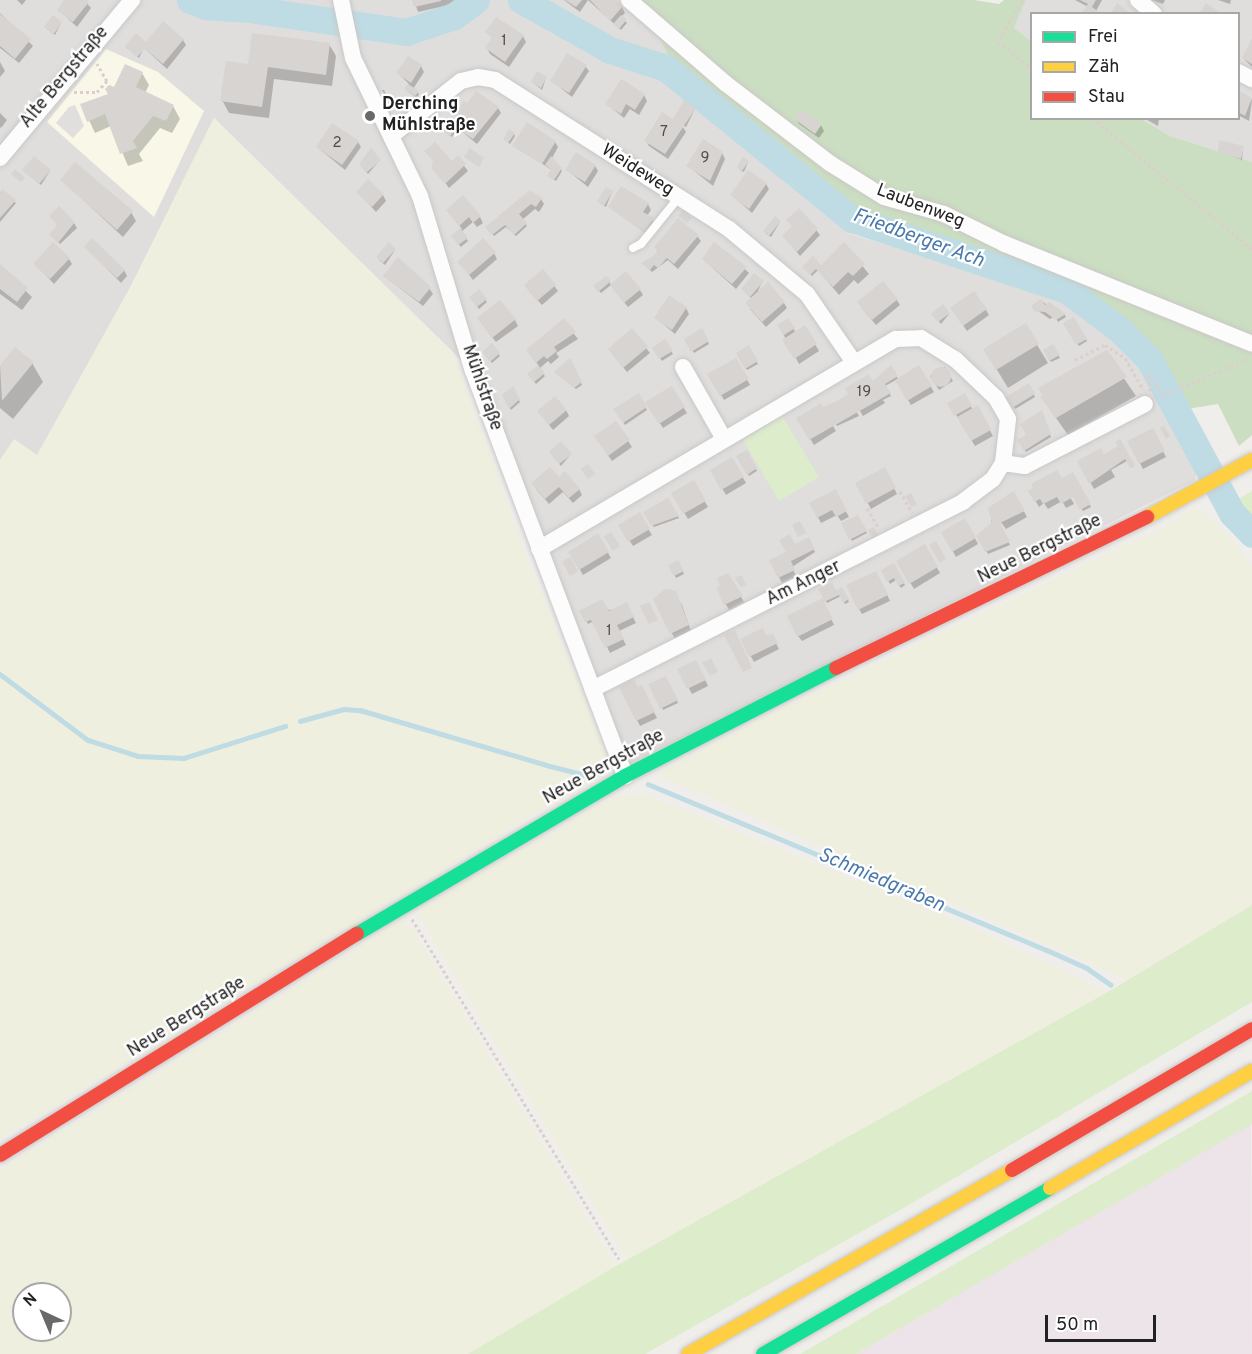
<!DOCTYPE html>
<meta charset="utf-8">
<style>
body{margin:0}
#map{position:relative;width:1252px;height:1354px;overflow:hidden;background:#f0eeeb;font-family:Overpass,sans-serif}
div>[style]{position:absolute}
.residential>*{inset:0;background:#dfdedc}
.industrial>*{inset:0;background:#ede4e9}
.education>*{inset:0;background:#f8f7e8}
.farmland>*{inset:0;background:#efefdf}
.grass>*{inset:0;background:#ddeccb}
.forest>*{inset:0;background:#cbdec1}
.parking>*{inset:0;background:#e0dfde}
.shadow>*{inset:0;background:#0003}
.stream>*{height:4.5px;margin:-2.25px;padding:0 2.25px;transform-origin:2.25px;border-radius:2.25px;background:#bfdbe3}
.river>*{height:27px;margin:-13.5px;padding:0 13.5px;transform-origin:13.5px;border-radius:13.5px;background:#bfdbe3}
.building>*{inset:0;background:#d7d4d2}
.round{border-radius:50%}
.path>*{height:3px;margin-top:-1.5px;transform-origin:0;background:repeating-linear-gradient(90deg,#dccecd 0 3px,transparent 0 6px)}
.roads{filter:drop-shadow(0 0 2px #c9c8c7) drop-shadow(0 0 2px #c9c8c7)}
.lane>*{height:8px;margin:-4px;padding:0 4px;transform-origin:4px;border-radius:4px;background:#fdfcfc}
.street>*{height:16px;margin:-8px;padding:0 8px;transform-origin:8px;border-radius:8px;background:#fdfcfc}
.fast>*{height:14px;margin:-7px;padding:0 7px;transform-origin:7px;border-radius:7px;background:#16e098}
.slow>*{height:14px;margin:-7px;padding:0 7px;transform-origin:7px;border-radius:7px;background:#ffcf43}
.jam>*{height:14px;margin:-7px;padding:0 7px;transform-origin:7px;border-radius:7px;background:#f24e42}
.dots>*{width:16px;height:16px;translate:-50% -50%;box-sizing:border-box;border:3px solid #fff;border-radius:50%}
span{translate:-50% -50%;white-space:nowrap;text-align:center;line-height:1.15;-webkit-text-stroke:4.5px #fff;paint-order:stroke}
.number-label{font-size:15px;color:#4f4e4e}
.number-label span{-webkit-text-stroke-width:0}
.street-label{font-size:18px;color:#222}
.poi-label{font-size:18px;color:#222;font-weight:700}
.left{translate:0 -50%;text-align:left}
.water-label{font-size:20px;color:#4a7aab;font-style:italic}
.legend{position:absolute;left:1030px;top:12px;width:210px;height:108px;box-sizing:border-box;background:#fff;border:2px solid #a7a7a7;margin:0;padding:8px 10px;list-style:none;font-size:18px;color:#222}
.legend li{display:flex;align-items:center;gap:12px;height:30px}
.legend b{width:30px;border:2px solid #a7a7a7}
.north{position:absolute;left:12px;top:1282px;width:60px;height:60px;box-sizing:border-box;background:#fff;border:2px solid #a7a7a7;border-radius:50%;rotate:316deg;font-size:16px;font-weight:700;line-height:24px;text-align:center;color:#222}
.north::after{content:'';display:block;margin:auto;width:21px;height:27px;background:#6a6968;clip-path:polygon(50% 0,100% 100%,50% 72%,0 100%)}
.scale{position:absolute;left:1045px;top:1315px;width:111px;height:27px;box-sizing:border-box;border:3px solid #222;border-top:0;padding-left:8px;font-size:18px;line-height:21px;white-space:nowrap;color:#222;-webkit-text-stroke:4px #fff;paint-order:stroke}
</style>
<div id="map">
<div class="residential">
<i style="clip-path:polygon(0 0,641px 0,679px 78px,707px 114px,848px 233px,975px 273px,1065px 295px,1125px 338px,1198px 467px,1195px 480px,622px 768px,473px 372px,214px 118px,132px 284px,37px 456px,14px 440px,0 460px)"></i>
<i style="clip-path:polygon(1026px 0,1252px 0,1252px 162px,1170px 136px,1141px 119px,1238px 118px,1238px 14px,1032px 14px,1031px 41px,1014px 28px)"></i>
</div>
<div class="industrial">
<i style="clip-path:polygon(1251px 1123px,1252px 1354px,856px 1354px)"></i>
</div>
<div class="education">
<i style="clip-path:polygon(106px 49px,158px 72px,204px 111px,154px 217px,47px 122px)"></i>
</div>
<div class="farmland">
<i style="clip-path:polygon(214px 118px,453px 352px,526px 556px,606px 752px,608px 769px,0 1139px,0 460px,14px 439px,37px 455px,132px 284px)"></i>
<i style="clip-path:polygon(1195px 507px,1229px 535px,1252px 566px,1252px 905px,1128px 980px,656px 774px,764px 717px,1166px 526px)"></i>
<i style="clip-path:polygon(644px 794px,957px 921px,1108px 992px,627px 1260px,419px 916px,422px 906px,614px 797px)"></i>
<i style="clip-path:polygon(evenodd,398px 922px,412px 928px,616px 1266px,468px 1354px,0 1354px,0 1170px,398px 922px,24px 1294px,60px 1294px,60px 1330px,24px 1330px,24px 1294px)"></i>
</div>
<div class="grass">
<i style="clip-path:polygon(782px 416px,819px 477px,779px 501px,743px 440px)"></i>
<i style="clip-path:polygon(1252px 491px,1252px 523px,1232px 503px)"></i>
<i style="clip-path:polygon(1252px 905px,1252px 1002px,914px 1202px,645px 1354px,468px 1354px,616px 1266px,1108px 992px)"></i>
<i style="clip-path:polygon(1252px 1091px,1252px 1124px,856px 1354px,800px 1354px)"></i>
</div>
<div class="forest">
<i style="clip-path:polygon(641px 0,974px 0,999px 4px,1004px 0,1026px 0,1014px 28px,1031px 41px,1032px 118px,1141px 119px,1170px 136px,1252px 162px,1252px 435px,1239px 446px,1218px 404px,1187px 409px,1168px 372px,1150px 348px,1068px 283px,854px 212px,820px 188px,679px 78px)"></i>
</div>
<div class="parking">
<i style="clip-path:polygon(75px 105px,84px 126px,73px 138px,56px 123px,69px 107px)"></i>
</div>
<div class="shadow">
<i style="clip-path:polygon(17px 0,26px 0,22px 5px)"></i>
<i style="clip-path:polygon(66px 0,84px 0,91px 8px,77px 27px,59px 10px)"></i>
<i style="clip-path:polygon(193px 0,240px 0,238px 12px,214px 9px)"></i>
<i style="clip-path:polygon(414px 0,458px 0,458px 3px,418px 12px)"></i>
<i style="clip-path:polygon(536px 0,548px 0,544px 6px)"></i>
<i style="clip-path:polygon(564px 0,613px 0,622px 7px,625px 13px,621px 17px,627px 23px,621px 30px,588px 0,580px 12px)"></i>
<i style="clip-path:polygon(1075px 0,1102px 0,1096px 11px)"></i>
<i style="clip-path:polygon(1151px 0,1165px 0,1163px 4px)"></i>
<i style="clip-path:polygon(1218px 0,1231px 0,1230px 4px)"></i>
<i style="clip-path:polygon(0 13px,33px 46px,19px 63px,0 48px)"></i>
<i style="clip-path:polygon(61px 23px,55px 35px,47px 29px)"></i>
<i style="clip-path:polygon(487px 32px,523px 36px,526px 42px,509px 67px,490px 54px,487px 48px,493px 38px)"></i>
<i style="clip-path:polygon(183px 40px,186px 45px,167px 69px,144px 48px,139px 58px,126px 47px)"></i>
<i style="clip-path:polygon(1252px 42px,1252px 67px,1243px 58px)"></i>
<i style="clip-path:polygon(329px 44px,336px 56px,332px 86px,274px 79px,269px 118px,229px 113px,222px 100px,249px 66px)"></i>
<i style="clip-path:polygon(0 62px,5px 71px,0 77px)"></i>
<i style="clip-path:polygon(421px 66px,424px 72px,413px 89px,419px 94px,417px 98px,407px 91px,409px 84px,398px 73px)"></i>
<i style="clip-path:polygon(585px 66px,589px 71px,572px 97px,552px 81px)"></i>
<i style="clip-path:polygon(142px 73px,149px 85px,145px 93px,173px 106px,180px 119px,172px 133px,160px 128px,139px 154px,143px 161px,128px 166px,111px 126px,95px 133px,82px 105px,110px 94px)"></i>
<i style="clip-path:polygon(546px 78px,542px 90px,532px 82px)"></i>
<i style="clip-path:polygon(382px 90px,384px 90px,389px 101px,388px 101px)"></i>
<i style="clip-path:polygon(1238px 92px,1252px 100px,1249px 121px,1238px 115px)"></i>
<i style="clip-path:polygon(644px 95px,647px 101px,639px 115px,630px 109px,624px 118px,607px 104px)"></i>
<i style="clip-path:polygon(467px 105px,498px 108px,501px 113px,477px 144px,454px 125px)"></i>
<i style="clip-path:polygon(695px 109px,686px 127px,681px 124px,686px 132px,668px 159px,649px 146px,646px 141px)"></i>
<i style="clip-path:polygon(801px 111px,821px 125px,824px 131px,819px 138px,799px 124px,796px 119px)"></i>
<i style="clip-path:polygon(0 113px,7px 120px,1px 128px,0 127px)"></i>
<i style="clip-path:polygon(1144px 118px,1159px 118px,1158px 126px)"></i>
<i style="clip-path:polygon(444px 123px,456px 131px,452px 137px,440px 128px)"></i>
<i style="clip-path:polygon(514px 134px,515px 136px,510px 144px,505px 140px)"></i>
<i style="clip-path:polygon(358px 142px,361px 147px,345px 170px,317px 147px)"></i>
<i style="clip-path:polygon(555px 142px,558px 147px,552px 158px,562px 171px,556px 181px,549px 176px,552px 170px,514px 146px)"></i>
<i style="clip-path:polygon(1243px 148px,1242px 160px,1220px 151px)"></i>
<i style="clip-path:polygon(722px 153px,725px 159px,713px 186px,688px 166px)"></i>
<i style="clip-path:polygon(458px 158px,468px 171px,449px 188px,432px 164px,452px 163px)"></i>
<i style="clip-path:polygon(380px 160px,368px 174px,362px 166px)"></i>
<i style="clip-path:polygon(748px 162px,744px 172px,740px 170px,739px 167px)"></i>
<i style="clip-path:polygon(595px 166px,598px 171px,588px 187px,567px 170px)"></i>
<i style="clip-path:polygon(50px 171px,41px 185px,25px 172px)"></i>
<i style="clip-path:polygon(62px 180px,131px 212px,136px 221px,123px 237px)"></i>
<i style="clip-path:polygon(766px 184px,769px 189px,752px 213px,732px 195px)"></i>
<i style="clip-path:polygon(358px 192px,383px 195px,386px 201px,376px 212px)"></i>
<i style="clip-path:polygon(612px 192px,606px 207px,600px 203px,599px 201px)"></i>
<i style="clip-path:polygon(0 193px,16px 203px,0 222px)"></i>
<i style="clip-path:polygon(541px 199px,544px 204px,539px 212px,535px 209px,522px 220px,527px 226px,516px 236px,506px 227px,494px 236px,487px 227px)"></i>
<i style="clip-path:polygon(648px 204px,651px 210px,647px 216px,654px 222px,645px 233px,610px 207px)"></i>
<i style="clip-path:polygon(448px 211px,480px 217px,483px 223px,477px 227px,473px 222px,461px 232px,468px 241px,461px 247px,452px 236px,462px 229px)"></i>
<i style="clip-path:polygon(51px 216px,74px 223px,77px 228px,60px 244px,52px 236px,58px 226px)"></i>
<i style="clip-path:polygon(788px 220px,816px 230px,820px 235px,800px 256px,784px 236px,793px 227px)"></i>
<i style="clip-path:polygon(780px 222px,771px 237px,766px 234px,765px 231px)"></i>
<i style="clip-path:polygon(697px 236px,701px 241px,678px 269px,668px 260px,652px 272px,643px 263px,646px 260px,649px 263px,658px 252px,656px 248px)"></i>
<i style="clip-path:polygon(844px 244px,869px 274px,858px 284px,854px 280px,839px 295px,818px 270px,812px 276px,806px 270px,821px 267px)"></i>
<i style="clip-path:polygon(86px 247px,124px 270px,127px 276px,121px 283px)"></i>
<i style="clip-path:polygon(395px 250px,385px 265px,379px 260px)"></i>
<i style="clip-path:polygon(727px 252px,749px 273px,736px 289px,705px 261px)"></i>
<i style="clip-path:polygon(494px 253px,497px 259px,473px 280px,459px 262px)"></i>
<i style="clip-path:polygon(69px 259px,72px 264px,54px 284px,35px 264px)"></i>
<i style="clip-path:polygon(0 267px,32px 297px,22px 310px,0 294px)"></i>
<i style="clip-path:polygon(543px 271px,558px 291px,542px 305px,529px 291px)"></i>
<i style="clip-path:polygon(384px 276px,429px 288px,433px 294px,423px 306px)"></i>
<i style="clip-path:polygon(606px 278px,612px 286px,640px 290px,643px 295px,628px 307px,615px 291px,611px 285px,601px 293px,597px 289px)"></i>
<i style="clip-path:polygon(762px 282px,758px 291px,784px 303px,787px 308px,766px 327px,750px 309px,752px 299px,744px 291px)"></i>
<i style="clip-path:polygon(478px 291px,487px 302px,479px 309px,472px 300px)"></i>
<i style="clip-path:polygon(896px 299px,900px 305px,876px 325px,862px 308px)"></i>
<i style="clip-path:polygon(1041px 301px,1065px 315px,1066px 317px,1058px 322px,1055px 316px,1050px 319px,1034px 308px)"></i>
<i style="clip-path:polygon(686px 308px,689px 314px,675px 334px,656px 318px)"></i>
<i style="clip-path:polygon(986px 310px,989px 315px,967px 331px,955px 314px)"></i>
<i style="clip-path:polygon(949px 314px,941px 324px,935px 316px)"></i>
<i style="clip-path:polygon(1073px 319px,1087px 341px,1079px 346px,1065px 324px)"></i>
<i style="clip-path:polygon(515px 320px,518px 326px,496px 342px,482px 324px)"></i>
<i style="clip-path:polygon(563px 320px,578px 339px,556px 353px,559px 357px,551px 364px,548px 361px,539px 369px,545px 376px,536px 384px,529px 375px,539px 366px,531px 356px)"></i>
<i style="clip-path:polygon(788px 320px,796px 333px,805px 327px,819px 351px,799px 364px,779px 326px)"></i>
<i style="clip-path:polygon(1025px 325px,1048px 363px,1008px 388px,985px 350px)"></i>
<i style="clip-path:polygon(701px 330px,709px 344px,694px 353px,686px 339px)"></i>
<i style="clip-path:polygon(665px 341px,673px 354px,662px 361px,654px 348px)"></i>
<i style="clip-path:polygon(491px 346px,500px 356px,492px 363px,485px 354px)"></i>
<i style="clip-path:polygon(1053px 346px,1060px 358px,1051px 362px,1045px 351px)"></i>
<i style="clip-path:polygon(646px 348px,650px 353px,627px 372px,613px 355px)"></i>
<i style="clip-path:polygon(748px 348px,758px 364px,747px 370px,738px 354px)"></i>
<i style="clip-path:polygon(15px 349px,32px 363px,43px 382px,13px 419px,0 408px,0 367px)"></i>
<i style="clip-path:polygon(1106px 352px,1136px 396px,1068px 435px,1042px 398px)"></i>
<i style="clip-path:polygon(570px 360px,582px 385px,576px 389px,557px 374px)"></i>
<i style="clip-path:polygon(736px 360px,750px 385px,724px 400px,710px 375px)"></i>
<i style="clip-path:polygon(890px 367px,899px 380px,919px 367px,934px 392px,911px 405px,896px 380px,885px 386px,891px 396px,883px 400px,885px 403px,863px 416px,847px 389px,873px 383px)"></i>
<i style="clip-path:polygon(945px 367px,953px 381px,939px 390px,930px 376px)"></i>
<i style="clip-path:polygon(1028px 385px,1035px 397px,1015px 409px,1008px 397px)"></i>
<i style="clip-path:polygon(671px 388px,687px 413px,663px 428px,647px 403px)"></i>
<i style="clip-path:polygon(512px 389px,520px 402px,511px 410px,504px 396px)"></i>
<i style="clip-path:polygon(638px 395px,647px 410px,625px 425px,615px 409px)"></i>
<i style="clip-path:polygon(964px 395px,973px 410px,977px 407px,993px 436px,975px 446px,949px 403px)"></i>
<i style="clip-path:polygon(847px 396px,859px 416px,837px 426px,826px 408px)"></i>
<i style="clip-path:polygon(820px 405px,836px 431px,814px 445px,798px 419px)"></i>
<i style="clip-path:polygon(566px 410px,569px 416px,553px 430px,539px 412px)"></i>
<i style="clip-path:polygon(1043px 414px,1051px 437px,1026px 452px,1019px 441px,1028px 435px)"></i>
<i style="clip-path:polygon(616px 423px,632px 447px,612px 461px,599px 442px)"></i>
<i style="clip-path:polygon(1152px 430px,1166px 457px,1143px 469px,1129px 442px)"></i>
<i style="clip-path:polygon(1120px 441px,1134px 468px,1127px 461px,1111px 470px,1115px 477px,1094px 489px,1079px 462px,1103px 456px,1120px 447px)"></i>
<i style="clip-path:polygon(746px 452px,757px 471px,749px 476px,738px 457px)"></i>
<i style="clip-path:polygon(571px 454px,561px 466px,552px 455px)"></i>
<i style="clip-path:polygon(732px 459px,746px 483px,726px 495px,712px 471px)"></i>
<i style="clip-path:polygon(884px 469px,897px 494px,871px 509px,857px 483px)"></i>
<i style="clip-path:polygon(1056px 472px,1074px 504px,1066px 508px,1062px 501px,1048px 509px,1044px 503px,1039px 507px,1030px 491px)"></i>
<i style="clip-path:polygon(1072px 474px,1091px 507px,1083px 511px,1064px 479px)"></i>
<i style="clip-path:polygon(559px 479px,579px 489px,582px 495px,573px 503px,563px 492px,549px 504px,536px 489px)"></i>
<i style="clip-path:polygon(693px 482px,708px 507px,688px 519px,673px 494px)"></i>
<i style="clip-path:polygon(835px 491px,849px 517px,841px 521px,837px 515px,821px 523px,811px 504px)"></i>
<i style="clip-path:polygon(1014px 493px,1027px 517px,1006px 529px,994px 513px,1010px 545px,988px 554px,978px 536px,992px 525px,990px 509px)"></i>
<i style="clip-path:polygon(668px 500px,679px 518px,654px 527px,645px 512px)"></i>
<i style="clip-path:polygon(639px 514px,652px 535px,633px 546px,620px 525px)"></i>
<i style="clip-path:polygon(858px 517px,867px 533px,852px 541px,843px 524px)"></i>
<i style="clip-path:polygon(965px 520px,978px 544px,956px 557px,943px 533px)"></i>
<i style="clip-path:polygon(598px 535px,611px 558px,583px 575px,570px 552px)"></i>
<i style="clip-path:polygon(808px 539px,815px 552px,792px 567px,796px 576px,782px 583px,771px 561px)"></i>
<i style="clip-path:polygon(924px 546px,940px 573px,914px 589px,898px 561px)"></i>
<i style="clip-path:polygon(678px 562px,684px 574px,676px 578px,670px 566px)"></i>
<i style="clip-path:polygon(893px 565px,905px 585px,901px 588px,896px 580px,890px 584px,883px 571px)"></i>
<i style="clip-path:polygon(728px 575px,744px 602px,729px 610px,718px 589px)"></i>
<i style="clip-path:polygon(879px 578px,890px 601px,862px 614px,859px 609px)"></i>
<i style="clip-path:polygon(842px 589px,849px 602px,845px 604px,841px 596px,827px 603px,820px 590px,836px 592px)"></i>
<i style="clip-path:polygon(666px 590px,671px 590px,682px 605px,691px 631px,675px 639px,654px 599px)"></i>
<i style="clip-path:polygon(822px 600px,834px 625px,802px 641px,798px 636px)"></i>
<i style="clip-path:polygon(629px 609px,636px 623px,619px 631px,626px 645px,610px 653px,594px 621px,588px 624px,581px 611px)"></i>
<i style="clip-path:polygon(772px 636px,779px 649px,754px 662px,742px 640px)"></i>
<i style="clip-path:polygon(699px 667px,708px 686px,692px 694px,679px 670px)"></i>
<i style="clip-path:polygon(665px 678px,678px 703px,663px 710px,650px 685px)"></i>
<i style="clip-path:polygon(641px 687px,657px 718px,640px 726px,621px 688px)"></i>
</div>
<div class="stream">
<i style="left:0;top:674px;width:110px;rotate:36.9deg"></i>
<i style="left:88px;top:740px;width:52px;rotate:17.7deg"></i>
<i style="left:138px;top:756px;width:46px;rotate:2.5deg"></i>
<i style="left:184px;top:758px;width:106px;rotate:-17.6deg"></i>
<i style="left:300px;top:721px;width:46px;rotate:-15.3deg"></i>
<i style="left:344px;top:709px;width:16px;rotate:4deg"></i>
<i style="left:360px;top:710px;width:198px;rotate:16.4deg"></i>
<i style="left:550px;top:766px;width:38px;rotate:14deg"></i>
<i style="left:587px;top:775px;width:12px;rotate:-9deg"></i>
<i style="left:648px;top:784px;width:432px;rotate:22.6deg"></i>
<i style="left:1047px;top:950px;width:44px;rotate:24.2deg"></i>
<i style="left:1087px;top:968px;width:29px;rotate:35deg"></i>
</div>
<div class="river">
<i style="left:190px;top:0;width:17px;rotate:21deg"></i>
<i style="left:206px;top:6px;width:43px;rotate:4deg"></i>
<i style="left:249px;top:9px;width:159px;rotate:8.3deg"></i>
<i style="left:406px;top:32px;width:51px;rotate:-18.4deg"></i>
<i style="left:454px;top:16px;width:27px;rotate:-36deg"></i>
<i style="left:521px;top:0;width:102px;rotate:29.3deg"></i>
<i style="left:610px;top:50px;width:59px;rotate:17.8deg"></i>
<i style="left:666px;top:68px;width:240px;rotate:39.1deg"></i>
<i style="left:852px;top:219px;width:226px;rotate:18.3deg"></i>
<i style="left:1067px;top:290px;width:66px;rotate:37deg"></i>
<i style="left:1120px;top:330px;width:41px;rotate:45deg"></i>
<i style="left:1149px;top:359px;width:175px;rotate:61.7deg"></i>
<i style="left:1232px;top:513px;width:29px;rotate:46deg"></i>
</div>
<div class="building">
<i style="clip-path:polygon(64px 0,87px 0,89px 2px,73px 22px,57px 10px)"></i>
<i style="clip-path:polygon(412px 0,441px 0,441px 1px,414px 7px)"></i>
<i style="clip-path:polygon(565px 0,582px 0,576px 7px)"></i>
<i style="clip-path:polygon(590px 0,616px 0,623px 6px,610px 21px)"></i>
<i style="clip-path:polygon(1080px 0,1096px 0,1092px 7px,1102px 14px,1081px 14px,1088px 4px)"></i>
<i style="clip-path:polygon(1117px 3px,1131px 14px,1110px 14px)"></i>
<i style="clip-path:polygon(1206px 3px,1215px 9px,1222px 14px,1199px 14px)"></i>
<i style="clip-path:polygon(0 14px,31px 39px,15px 59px,0 46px)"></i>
<i style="clip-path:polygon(53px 15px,62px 22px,54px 34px,44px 27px)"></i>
<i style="clip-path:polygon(621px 15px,627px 19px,619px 29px,613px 24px)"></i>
<i style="clip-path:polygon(496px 17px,524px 35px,505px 62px,485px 48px,492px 37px,485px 32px)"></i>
<i style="clip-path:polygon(163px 21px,184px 39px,163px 64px,145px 49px,137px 57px,125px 46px,136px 33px,146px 42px)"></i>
<i style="clip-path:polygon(252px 33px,330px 43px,326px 75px,268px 67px,262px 107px,220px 101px,226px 61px,248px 64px)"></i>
<i style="clip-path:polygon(1252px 38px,1252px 64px,1242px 58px)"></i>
<i style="clip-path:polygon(567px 53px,587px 65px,569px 93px,550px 81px)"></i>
<i style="clip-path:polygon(408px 56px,422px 65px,411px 83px,396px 73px)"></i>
<i style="clip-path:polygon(125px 64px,143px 72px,136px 87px,174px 105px,166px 121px,153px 116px,133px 141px,137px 148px,120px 154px,105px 114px,87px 122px,80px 104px,108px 94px,105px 89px,109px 85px,114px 87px)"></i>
<i style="clip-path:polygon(537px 71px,547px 77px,541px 88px,531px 82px)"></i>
<i style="clip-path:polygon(621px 79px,645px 94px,635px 110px,626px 104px,621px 114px,605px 104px)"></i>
<i style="clip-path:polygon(408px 84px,419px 91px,415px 96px,404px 89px)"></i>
<i style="clip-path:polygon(1238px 90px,1252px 98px,1245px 116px,1238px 112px)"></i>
<i style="clip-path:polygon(476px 91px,499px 107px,473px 139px,452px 125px,463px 100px,467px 103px)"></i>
<i style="clip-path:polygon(684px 100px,696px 108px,665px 154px,644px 141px,662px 112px,673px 119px)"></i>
<i style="clip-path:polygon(801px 109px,822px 124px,815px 134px,794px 119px)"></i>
<i style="clip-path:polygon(444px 121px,456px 129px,450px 136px,439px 128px)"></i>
<i style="clip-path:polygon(527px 122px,556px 141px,542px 164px,512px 146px)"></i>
<i style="clip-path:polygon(332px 123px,359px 141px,342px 165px,316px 147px)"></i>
<i style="clip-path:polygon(509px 129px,515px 133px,508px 143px,503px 140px)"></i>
<i style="clip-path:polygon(703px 139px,723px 152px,710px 181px,686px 166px)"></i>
<i style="clip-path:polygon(1219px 140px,1244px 146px,1241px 159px,1218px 152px)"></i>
<i style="clip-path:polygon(435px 142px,452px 161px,458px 155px,466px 164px,445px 184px,432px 169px,433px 161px,424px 151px)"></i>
<i style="clip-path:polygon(371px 148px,381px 160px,366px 173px,359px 164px)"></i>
<i style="clip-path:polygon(470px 148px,484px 158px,479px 167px,464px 157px)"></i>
<i style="clip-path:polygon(576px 152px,596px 165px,585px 182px,565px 170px)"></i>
<i style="clip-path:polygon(34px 156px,51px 170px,39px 184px,22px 170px)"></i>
<i style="clip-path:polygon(551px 156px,562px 168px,554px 180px,547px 176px,551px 169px,545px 165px)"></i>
<i style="clip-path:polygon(743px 157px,749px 161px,742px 171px,737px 167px)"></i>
<i style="clip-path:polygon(75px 162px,133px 211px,117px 230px,60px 180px)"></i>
<i style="clip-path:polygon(15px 169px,25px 178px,21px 182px,11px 174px)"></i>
<i style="clip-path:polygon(748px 170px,767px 183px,749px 209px,730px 195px)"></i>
<i style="clip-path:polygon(368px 179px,384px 194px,372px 207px,356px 192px)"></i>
<i style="clip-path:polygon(621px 186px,649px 203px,643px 212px,654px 218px,644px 232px,608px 207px)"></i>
<i style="clip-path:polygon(606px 187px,613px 191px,604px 206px,597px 201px)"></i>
<i style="clip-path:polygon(2px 189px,16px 200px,0 218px,0 192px)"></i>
<i style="clip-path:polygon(530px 190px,542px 198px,536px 207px,531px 204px,519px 214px,527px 223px,514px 235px,505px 225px,492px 235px,485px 227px)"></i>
<i style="clip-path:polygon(463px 195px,481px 216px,473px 223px,469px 217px,459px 226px,446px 210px)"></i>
<i style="clip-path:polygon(59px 206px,75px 222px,58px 243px,49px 234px,58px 225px,49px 216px)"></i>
<i style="clip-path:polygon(799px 208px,818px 229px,797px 252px,782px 236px,792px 226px,786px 220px)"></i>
<i style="clip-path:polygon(683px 210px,692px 218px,687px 223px,678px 216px)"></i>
<i style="clip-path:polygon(775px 216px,781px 221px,769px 236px,763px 231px)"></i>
<i style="clip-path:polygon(678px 218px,699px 235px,674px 264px,667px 258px,658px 268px,654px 265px,650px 270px,641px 263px,653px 256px,658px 251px,654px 247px)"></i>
<i style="clip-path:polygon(460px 228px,468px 238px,458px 245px,451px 236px)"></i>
<i style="clip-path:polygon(92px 238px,125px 270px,117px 278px,84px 247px)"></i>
<i style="clip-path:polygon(483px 238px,496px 252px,469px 275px,457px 262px)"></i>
<i style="clip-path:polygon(53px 242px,70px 258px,50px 279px,33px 264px)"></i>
<i style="clip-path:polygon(389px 242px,396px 249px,383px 263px,376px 257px)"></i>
<i style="clip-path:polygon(714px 242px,747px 267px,732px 284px,702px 259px)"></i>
<i style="clip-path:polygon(844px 242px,865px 264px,853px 276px,848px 272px,833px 287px,816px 269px,810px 275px,802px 267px,813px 256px,821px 265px)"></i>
<i style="clip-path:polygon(398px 257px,431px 287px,419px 302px,383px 276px)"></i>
<i style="clip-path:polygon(0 264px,28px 288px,17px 302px,0 289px)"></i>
<i style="clip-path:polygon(543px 269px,556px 285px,537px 301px,524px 285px)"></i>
<i style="clip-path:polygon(626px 271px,641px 289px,624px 303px,610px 285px)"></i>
<i style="clip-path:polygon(754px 273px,764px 281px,750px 297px,741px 289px)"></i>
<i style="clip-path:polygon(606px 276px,611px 281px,598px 292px,593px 286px)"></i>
<i style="clip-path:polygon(883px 281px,898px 299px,872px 320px,857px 302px)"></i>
<i style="clip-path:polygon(768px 282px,785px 302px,762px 322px,745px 303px)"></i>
<i style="clip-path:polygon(479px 289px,487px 299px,477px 307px,469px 297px)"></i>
<i style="clip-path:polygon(974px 291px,987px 309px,963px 326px,950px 308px)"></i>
<i style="clip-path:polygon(669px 295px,687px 307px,672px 330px,654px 318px)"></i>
<i style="clip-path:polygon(1041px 299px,1045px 305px,1049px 302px,1066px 314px,1056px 320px,1045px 312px,1034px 311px,1031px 306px)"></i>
<i style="clip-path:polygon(500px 300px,516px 319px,492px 338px,477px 318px)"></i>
<i style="clip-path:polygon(943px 304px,950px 313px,938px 322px,931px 314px)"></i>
<i style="clip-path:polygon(1074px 317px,1087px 339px,1076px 345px,1063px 323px)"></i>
<i style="clip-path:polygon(564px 318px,576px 332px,554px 347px,557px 351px,547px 359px,544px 356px,536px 363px,526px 350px)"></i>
<i style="clip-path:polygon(788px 318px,795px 328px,784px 335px,777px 325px)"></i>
<i style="clip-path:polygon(1026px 323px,1039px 344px,996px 370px,983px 349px)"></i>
<i style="clip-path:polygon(805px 325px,817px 344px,794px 359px,782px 340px)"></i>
<i style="clip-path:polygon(632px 328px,648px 347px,623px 368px,608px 349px)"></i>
<i style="clip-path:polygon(702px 328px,709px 341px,691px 352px,684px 339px)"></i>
<i style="clip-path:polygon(665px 339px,673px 351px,659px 359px,652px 348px)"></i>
<i style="clip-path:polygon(492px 343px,500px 353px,490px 362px,482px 352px)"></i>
<i style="clip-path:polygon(1053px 344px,1060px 355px,1049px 361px,1043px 350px)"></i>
<i style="clip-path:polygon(749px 345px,758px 361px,745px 369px,736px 353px)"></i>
<i style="clip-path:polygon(15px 347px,34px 362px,2px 401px,0 365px)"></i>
<i style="clip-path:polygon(1107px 350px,1127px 377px,1056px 418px,1040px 397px,1043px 396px,1038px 388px)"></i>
<i style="clip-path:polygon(570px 358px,582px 382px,574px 388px,554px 372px)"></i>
<i style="clip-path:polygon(736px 358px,749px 379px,720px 396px,707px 374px)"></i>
<i style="clip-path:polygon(538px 365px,545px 373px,534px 382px,527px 374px)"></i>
<i style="clip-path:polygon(891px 365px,898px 376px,885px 384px,891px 393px,809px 440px,796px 418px,821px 403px,823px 407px,835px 402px,848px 394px,845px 388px,869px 374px,873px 381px)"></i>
<i style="clip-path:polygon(919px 365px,932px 386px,907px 401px,895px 380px)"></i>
<i class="round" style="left:931px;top:367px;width:20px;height:20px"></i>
<i style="clip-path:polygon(1029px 383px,1035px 394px,1012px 408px,1006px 397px)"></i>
<i style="clip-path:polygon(513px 386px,520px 399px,509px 409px,502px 395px)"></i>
<i style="clip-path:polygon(672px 386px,685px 407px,659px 424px,645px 402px)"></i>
<i style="clip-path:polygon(639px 393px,647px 407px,623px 423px,613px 409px)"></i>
<i style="clip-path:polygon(965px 393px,972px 406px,954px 416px,947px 403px)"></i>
<i style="clip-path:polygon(555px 396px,567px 410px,549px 425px,537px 411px)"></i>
<i style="clip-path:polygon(978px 405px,991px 430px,971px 441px,957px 417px)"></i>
<i style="clip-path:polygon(1042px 410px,1051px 434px,1024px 451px,1017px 440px,1026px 435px,1020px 424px)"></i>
<i style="clip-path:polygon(616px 421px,630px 440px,608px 456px,594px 436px)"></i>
<i style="clip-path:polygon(1164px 426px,1170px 436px,1166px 439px,1160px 428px)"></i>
<i style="clip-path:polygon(1153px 428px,1165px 451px,1139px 464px,1127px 441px)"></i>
<i style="clip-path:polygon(1120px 439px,1135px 465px,1130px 468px,1125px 459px,1089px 484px,1077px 461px,1101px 448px,1104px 454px,1118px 446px,1115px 442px)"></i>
<i style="clip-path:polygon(561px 441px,572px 454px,559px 464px,549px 452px)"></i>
<i style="clip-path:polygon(747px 450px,757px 468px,747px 475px,736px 456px)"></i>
<i style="clip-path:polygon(732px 457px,744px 477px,721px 490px,710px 470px)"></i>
<i style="clip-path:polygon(588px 464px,595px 474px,588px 479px,581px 469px)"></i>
<i style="clip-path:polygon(550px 467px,559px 477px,565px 471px,580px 489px,569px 498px,559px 487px,545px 499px,531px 483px)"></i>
<i style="clip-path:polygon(885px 467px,896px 488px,866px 504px,855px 483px)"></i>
<i style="clip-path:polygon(1057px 470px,1062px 478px,1073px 472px,1091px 504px,1080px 510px,1073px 497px,1061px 504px,1057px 497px,1043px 504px,1040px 499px,1034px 502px,1028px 491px,1033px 488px,1031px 484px)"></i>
<i style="clip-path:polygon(694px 480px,706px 501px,683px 514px,671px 493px)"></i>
<i style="clip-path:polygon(836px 489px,847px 511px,836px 517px,832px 510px,817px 518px,809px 503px)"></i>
<i style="clip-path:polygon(1014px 491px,1025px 511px,1000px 523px,1010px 542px,985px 552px,976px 536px,992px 522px,988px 508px)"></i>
<i style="clip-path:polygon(911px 493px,917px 505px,911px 507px,905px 496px)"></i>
<i style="clip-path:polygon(668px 498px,679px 516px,651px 526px,643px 512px)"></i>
<i style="clip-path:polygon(640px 512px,650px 529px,628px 542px,618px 525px)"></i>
<i style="clip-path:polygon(858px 515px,867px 531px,849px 540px,841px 523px)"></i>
<i style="clip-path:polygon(965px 518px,976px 538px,952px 552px,941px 532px)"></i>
<i style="clip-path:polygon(800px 521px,806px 533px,798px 537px,792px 525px)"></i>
<i style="clip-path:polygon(874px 527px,880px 538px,873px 541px,868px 530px)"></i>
<i style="clip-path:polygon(611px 532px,620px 546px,613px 551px,604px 537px)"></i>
<i style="clip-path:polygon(598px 533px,609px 552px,579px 570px,568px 552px)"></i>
<i style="clip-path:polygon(790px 534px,795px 544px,809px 537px,815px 549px,791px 561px,795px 570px,778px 578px,769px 560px,786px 552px,779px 540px)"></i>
<i style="clip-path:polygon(936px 541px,946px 559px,940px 563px,929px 545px)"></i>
<i style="clip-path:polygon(925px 544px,938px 567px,909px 584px,896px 561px)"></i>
<i style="clip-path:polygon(570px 557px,578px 571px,570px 576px,562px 562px)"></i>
<i style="clip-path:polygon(678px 560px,684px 571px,674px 576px,668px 566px)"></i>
<i style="clip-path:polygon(894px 563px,905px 583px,898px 586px,894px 578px,887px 582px,881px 570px)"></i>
<i style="clip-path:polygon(876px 571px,888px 595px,858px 610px,846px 585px)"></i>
<i style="clip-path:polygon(728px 573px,743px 596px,724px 605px,716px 588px,720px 586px,717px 578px)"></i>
<i style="clip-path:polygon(741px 575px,746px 585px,741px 587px,735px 578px)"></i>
<i style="clip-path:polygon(832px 582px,836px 590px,842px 587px,849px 599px,843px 603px,839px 595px,824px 602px,833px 619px,797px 637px,787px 616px,823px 598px,818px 589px)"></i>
<i style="clip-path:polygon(665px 589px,676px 591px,689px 625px,670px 634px,653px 599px)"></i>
<i style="clip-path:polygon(602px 599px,609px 611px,627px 602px,634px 617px,617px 625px,624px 639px,605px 648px,591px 620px,585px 622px,579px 611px)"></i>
<i style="clip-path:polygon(649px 602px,658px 620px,649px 624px,640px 606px)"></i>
<i style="clip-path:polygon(763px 628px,766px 635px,773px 634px,778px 643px,749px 657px,740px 639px)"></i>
<i style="clip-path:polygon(735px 630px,752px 668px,743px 672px,724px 635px)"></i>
<i style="clip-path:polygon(711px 658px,718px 672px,710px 676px,702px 663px)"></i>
<i style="clip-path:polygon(696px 660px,706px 680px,687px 689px,677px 669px)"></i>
<i style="clip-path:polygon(666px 676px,678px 700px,660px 709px,648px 684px)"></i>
<i style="clip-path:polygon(634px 680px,638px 687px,642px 685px,655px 712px,636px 721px,619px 687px)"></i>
</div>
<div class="path">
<i style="left:1022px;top:0;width:48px;rotate:119.7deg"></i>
<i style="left:998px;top:42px;width:43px;rotate:38.5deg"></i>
<i style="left:74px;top:92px;width:23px"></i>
<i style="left:97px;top:92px;width:15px;rotate:-48deg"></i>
<i style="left:107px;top:81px;width:20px;rotate:-120deg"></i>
<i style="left:1092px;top:118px;width:207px;rotate:39.3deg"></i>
<i style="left:1075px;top:360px;width:34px;rotate:-27deg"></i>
<i style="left:1105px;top:345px;width:24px;rotate:33deg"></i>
<i style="left:1125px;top:358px;width:36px;rotate:60deg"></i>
<i style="left:1150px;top:391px;width:17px;rotate:-97deg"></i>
<i style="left:1148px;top:374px;width:26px;rotate:53deg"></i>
<i style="left:1164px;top:395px;width:91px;rotate:-23.2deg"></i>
<i style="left:900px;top:491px;width:25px;rotate:61deg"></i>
<i style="left:867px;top:508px;width:22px;rotate:60deg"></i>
<i style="left:412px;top:919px;width:398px;rotate:58.7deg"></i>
</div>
<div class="roads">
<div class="lane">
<i style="left:633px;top:248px;width:9px;rotate:-27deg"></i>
<i style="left:641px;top:244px;width:60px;rotate:-51deg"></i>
</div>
<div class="street">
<i style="left:341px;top:0;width:59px;rotate:78.3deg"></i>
<i style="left:353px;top:58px;width:153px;rotate:64.1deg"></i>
<i style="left:420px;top:196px;width:183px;rotate:73.2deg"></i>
<i style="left:473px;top:371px;width:433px;rotate:69.4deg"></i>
<i style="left:629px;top:0;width:127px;rotate:40.8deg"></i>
<i style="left:725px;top:83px;width:133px;rotate:37.4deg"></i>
<i style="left:831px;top:164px;width:62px;rotate:31.9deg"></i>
<i style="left:884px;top:197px;width:62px;rotate:15.8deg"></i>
<i style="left:944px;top:214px;width:68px;rotate:26.2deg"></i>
<i style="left:1005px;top:244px;width:266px;rotate:22deg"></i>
<i style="left:1138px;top:0;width:21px;rotate:41deg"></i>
<i style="left:1238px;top:72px;width:16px;rotate:27deg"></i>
<i style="left:391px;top:136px;width:89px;rotate:-38.2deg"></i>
<i style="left:461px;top:81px;width:17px;rotate:-13deg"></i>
<i style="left:478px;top:77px;width:17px;rotate:10deg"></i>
<i style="left:495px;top:80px;width:277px;rotate:32.5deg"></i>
<i style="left:729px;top:229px;width:102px;rotate:39.8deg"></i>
<i style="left:807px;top:294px;width:81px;rotate:55.5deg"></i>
<i style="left:0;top:158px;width:206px;rotate:-50.1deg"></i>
<i style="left:683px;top:367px;width:83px;rotate:60.3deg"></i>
<i style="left:1003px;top:463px;width:22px;rotate:8deg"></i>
<i style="left:1025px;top:466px;width:135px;rotate:-27.3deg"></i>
<i style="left:539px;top:549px;width:414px;rotate:-30.5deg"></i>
<i style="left:896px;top:339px;width:25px;rotate:-2deg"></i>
<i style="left:921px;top:338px;width:40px;rotate:32deg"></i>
<i style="left:955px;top:359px;width:57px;rotate:43.6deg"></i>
<i style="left:996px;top:398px;width:24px;rotate:60deg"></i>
<i style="left:1008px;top:419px;width:44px;rotate:96.5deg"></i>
<i style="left:1003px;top:463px;width:19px;rotate:122deg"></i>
<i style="left:993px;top:479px;width:38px;rotate:143deg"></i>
<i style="left:963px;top:502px;width:415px;rotate:153.2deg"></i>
</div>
<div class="fast">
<i style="left:357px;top:934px;width:311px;rotate:-30.5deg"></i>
<i style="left:625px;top:776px;width:237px;rotate:-27.1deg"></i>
<i style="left:763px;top:1354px;width:332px;rotate:-30deg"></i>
</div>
<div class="slow">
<i style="left:1147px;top:517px;width:119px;rotate:-28.5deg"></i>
<i style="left:1050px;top:1188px;width:233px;rotate:-30.1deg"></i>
<i style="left:688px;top:1354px;width:373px;rotate:-29.6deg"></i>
</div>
<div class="jam">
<i style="left:836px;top:668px;width:346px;rotate:-25.9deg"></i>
<i style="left:0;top:1155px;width:420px;rotate:-31.8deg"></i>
<i style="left:1012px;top:1170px;width:278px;rotate:-30.4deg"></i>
</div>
</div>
<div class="dots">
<i style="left:370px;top:116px;background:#6a6968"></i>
</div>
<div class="number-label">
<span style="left:504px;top:42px">1</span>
<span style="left:664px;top:133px">7</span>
<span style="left:337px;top:144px">2</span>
<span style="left:705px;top:159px">9</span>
<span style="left:864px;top:393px">19</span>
<span style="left:609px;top:632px">1</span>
</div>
<div class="street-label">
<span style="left:65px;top:78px;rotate:-50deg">Alte Bergstraße</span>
<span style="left:637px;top:171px;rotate:32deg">Weideweg</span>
<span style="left:920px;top:207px;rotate:21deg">Laubenweg</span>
<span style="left:481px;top:388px;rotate:71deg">Mühlstraße</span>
<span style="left:1040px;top:550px;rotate:-26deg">Neue Bergstraße</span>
<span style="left:804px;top:584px;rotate:-26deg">Am Anger</span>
<span style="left:604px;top:768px;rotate:-29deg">Neue Bergstraße</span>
<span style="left:187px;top:1018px;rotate:-32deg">Neue Bergstraße</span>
</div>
<div class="poi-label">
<span class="left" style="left:382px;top:116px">Derching<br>Mühlstraße</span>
</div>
<div class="water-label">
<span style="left:918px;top:239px;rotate:20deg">Friedberger Ach</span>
<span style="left:881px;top:881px;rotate:23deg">Schmiedgraben</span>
</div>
<ul class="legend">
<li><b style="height:8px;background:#16e098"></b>Frei</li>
<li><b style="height:8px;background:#ffcf43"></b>Zäh</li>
<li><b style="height:8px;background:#f24e42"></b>Stau</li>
</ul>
<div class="north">N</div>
<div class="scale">50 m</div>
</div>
